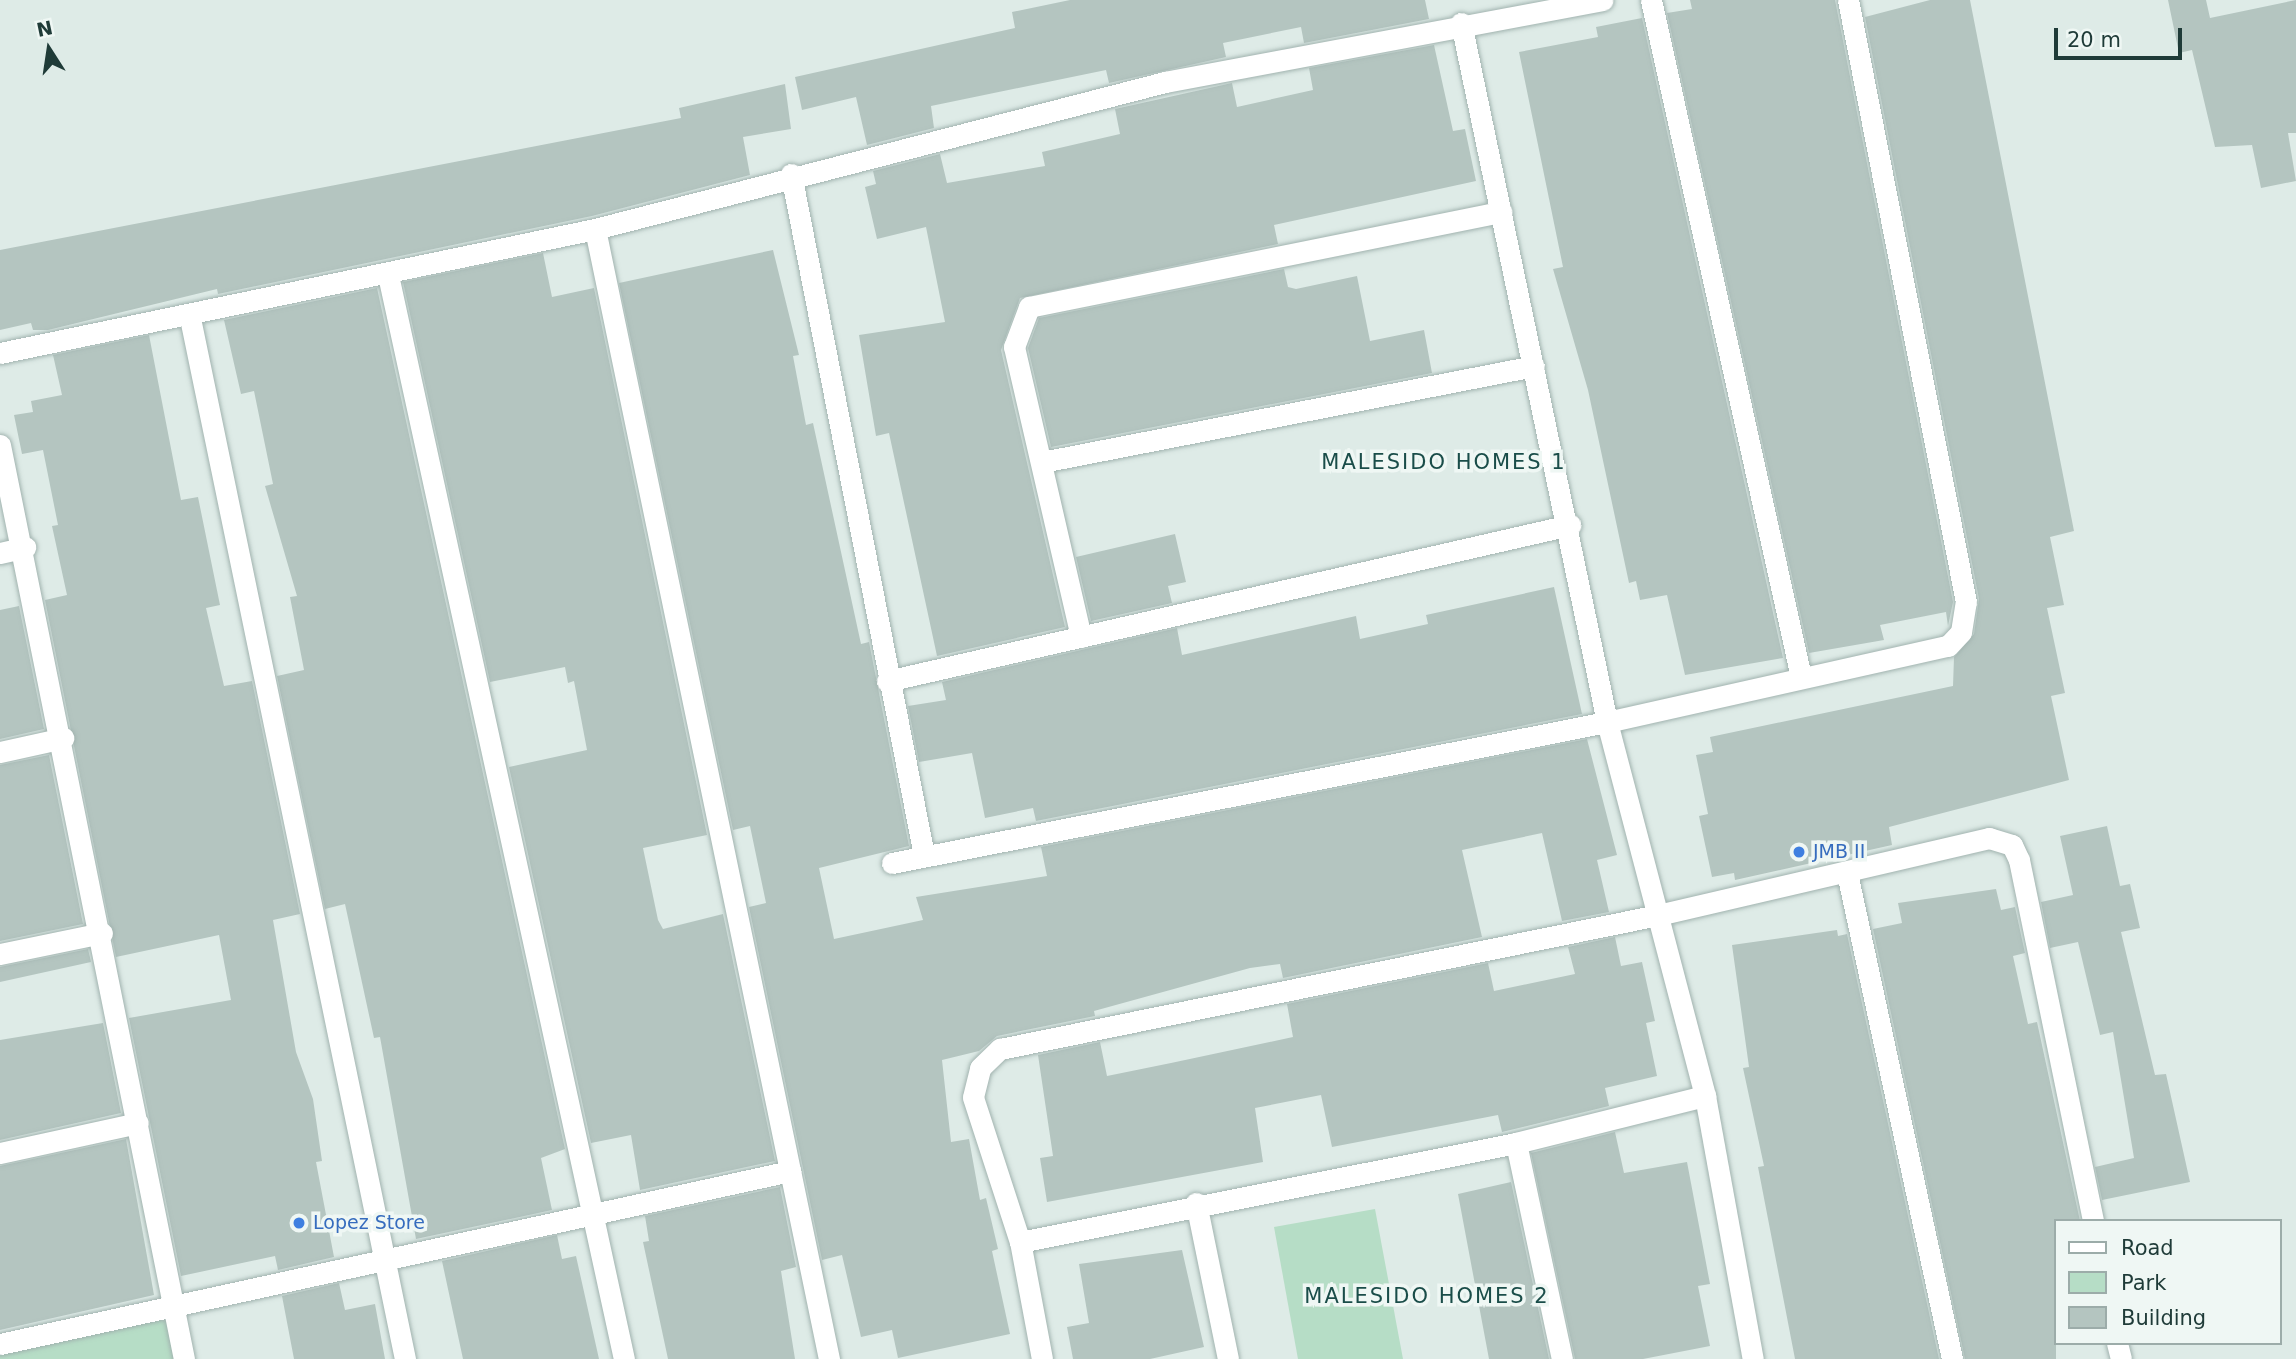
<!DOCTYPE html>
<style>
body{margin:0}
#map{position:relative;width:2296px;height:1359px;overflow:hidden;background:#deebe7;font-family:"DejaVu Sans",sans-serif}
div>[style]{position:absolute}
.green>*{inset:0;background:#b6ddc6}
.building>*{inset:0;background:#b4c5c0}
.roads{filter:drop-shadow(0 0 2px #a1b3af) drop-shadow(0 0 2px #a1b3af)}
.street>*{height:21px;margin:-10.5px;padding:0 10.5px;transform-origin:10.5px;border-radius:10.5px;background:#fff}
.dots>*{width:19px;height:19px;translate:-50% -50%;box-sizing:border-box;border:4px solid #eff7f4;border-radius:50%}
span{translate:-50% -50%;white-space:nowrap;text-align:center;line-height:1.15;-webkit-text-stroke:7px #eff7f4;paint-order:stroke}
.shop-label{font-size:19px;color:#366cbe}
.left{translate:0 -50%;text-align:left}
.neighbourhood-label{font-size:21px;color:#1a4d49;letter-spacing:2px}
.legend{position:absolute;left:2054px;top:1219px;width:228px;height:126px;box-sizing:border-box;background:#eff7f4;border:2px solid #9caca9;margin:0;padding:9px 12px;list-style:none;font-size:21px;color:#1f3b38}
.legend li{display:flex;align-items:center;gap:14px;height:35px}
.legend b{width:35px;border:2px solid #9caca9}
.north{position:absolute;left:14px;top:14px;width:70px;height:70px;-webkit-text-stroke:5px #eff7f4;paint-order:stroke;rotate:348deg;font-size:19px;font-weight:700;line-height:28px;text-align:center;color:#1f3b38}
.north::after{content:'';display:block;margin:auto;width:24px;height:32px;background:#1f3b38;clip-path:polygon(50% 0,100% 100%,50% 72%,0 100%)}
.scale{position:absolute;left:2054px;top:28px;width:128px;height:32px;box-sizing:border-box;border:4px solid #1f3b38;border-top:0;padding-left:9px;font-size:21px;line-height:24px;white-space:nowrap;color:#1f3b38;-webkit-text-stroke:5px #eff7f4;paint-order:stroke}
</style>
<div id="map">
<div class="green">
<i style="clip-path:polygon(1375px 1209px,1403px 1359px,1298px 1359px,1274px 1227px)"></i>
<i style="clip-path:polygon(159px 1320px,176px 1321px,184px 1359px,0 1359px,0 1354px)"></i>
</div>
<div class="building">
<i style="clip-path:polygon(1070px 0,1425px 0,1429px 19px,1304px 43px,1301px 27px,1223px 43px,1226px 57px,1109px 83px,1106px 70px,931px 106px,934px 128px,867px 145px,856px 97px,802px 110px,795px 77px,1015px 28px,1012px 12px)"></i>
<i style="clip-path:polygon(1690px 0,1835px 0,1953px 602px,1948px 626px,1946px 612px,1880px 625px,1884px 640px,1809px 653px,1667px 13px,1692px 9px)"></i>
<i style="clip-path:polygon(1930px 0,1970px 0,2074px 531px,2050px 537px,2064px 605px,2047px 608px,2065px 693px,2051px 696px,2069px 780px,1889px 827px,1892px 845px,1735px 880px,1734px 873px,1712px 877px,1699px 816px,1708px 814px,1696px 755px,1713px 752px,1710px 737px,1953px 686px,1954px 657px,1974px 634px,1979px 599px,1865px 17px)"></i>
<i style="clip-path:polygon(2168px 0,2206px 0,2210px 18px,2296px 0,2296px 133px,2288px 133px,2296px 181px,2261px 188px,2252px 145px,2215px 147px,2192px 50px,2179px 53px)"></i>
<i style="clip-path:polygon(1642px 18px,1783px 658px,1685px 675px,1667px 595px,1640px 600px,1636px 581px,1629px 583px,1588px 390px,1553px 269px,1563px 267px,1519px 52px,1598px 37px,1596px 27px)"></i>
<i style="clip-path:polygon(1434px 45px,1453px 131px,1465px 129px,1476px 181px,1274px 225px,1278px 244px,1020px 298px,1001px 350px,1065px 627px,937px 656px,889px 433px,876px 436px,859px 335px,945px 322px,926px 227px,877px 239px,865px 187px,876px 184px,873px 171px,940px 154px,947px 183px,1045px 166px,1042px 152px,1120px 134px,1115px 109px,1232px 83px,1237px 107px,1313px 90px,1309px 68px)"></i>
<i style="clip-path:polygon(785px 84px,791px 129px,743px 137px,750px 175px,592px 216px,218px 294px,217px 289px,48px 330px,33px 330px,31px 323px,0 330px,0 250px,681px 118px,679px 108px)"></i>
<i style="clip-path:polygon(773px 250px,799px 355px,793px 356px,806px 425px,813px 423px,861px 644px,869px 642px,909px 846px,819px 868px,834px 939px,923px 920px,916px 897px,1047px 876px,1041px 847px,1587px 739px,1617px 855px,1597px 860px,1609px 912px,1562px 921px,1542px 833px,1462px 850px,1482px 937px,1283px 978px,1280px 964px,1250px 968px,1094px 1011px,1095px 1016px,997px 1036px,979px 1051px,942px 1060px,951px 1142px,969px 1139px,980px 1200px,986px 1198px,998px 1249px,992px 1251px,1010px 1334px,898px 1358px,892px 1330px,861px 1337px,842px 1255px,822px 1260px,749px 907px,766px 903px,750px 826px,733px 830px,619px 283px)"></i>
<i style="clip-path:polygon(543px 253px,552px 297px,594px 288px,707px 835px,643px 848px,658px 920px,663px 929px,723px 914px,775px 1161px,640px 1190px,631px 1135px,591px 1143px,509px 767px,587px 750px,574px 681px,568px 683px,565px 667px,490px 682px,403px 282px)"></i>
<i style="clip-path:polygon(1284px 269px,1288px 287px,1296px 289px,1357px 276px,1370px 341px,1424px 330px,1432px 373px,1051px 447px,1028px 348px,1039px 318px)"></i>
<i style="clip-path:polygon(377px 288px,565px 1149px,541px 1158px,552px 1210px,416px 1239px,380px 1037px,374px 1038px,345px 904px,325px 909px,277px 676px,304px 670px,290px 597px,297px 596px,265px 486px,273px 484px,254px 391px,241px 394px,224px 320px)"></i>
<i style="clip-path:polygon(149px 335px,181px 500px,198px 497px,220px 605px,206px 608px,224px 686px,252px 681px,300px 914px,273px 920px,296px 1052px,313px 1099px,322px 1161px,316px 1162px,334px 1257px,278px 1270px,275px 1256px,181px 1276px,129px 1018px,231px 1000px,219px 935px,116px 957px,45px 600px,67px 595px,52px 526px,58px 525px,43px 450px,22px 454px,14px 415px,33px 412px,31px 401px,62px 395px,53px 355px)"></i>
<i style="clip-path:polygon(1175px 534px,1186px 582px,1168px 586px,1172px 603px,1091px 621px,1076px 557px)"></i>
<i style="clip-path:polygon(1554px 587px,1582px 714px,1036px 821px,1033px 808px,985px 818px,972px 753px,919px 762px,908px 706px,946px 700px,942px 682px,1177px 628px,1182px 655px,1356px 616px,1360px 639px,1428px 624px,1426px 615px)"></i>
<i style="clip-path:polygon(19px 606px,44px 729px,0 739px,0 610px)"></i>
<i style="clip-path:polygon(49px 755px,83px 924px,0 941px,0 765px)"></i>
<i style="clip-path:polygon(2107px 826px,2120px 886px,2130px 884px,2140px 928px,2121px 932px,2155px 1075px,2166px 1074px,2190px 1182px,2102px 1200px,2095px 1167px,2134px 1158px,2113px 1032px,2100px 1035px,2078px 942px,2050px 948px,2041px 902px,2073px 895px,2060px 836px)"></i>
<i style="clip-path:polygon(1996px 889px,2001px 910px,2015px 907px,2025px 953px,2013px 956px,2028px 1024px,2037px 1022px,2080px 1221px,2056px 1221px,2056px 1359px,1965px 1359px,1873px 929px,1902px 923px,1898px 903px)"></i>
<i style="clip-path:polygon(1837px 930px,1838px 936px,1847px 934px,1939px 1359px,1795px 1359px,1758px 1167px,1764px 1166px,1743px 1068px,1749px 1067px,1732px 945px)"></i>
<i style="clip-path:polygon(1615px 937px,1621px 966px,1642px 962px,1655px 1021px,1646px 1023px,1657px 1076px,1605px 1088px,1609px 1106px,1502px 1132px,1498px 1115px,1332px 1147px,1321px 1095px,1255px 1108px,1263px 1162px,1047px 1202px,1040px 1158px,1053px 1156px,1038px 1055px,1100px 1042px,1107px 1076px,1171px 1063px,1293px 1037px,1287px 1004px,1488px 963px,1494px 991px,1575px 974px,1568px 947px)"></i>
<i style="clip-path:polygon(88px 949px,91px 962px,0 982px,0 967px)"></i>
<i style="clip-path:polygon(103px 1023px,121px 1113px,0 1140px,0 1040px)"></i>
<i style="clip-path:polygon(1615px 1132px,1624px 1173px,1687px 1162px,1710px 1284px,1698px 1286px,1710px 1346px,1643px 1359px,1575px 1359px,1531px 1153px)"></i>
<i style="clip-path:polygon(126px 1139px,154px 1295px,0 1330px,0 1166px)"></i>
<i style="clip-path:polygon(1511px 1182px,1549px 1359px,1489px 1359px,1458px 1194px)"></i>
<i style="clip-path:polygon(780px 1187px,796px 1267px,781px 1271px,795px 1359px,668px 1359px,643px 1242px,649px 1241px,645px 1216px)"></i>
<i style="clip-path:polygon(557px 1235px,562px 1259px,576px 1256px,599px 1359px,463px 1359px,442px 1261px)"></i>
<i style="clip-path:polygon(1182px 1250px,1204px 1347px,1150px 1359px,1073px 1359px,1067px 1327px,1089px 1323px,1079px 1264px)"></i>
<i style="clip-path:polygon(339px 1283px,345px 1310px,375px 1304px,385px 1359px,294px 1359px,282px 1296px)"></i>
</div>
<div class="roads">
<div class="street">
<i style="left:1651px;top:0;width:693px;rotate:77.51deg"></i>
<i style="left:1461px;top:23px;width:714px;rotate:78.2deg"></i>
<i style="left:1607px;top:722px;width:387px;rotate:75.3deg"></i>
<i style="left:1705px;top:1096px;width:267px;rotate:79.7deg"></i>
<i style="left:791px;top:174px;width:695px;rotate:78.96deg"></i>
<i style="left:595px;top:229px;width:1154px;rotate:78.3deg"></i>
<i style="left:388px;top:275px;width:1109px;rotate:77.72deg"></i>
<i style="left:190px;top:318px;width:1063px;rotate:78.33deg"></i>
<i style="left:0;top:353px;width:608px;rotate:-11.77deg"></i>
<i style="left:595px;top:229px;width:589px;rotate:-14.46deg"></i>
<i style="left:1165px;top:82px;width:445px;rotate:-10.6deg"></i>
<i style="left:0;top:445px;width:932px;rotate:78.62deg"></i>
<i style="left:1042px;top:462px;width:501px;rotate:-11.04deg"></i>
<i style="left:0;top:553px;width:26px;rotate:-13deg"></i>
<i style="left:1081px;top:637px;width:298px;rotate:-103deg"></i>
<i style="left:1014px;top:347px;width:43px;rotate:-69.4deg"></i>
<i style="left:1029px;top:307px;width:482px;rotate:-11.4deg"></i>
<i style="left:887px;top:681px;width:701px;rotate:-12.87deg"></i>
<i style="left:0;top:752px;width:65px;rotate:-12.5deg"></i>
<i style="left:892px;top:863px;width:729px;rotate:-11.16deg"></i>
<i style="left:1607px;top:722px;width:349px;rotate:-12.6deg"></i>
<i style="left:1948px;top:646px;width:19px;rotate:-47deg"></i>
<i style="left:1961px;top:632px;width:30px;rotate:-81deg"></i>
<i style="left:1966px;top:602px;width:613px;rotate:-101.09deg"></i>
<i style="left:1847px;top:873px;width:497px;rotate:77.8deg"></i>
<i style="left:0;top:954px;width:104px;rotate:-11.6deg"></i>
<i style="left:1516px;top:1143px;width:221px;rotate:78deg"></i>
<i style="left:0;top:1153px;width:141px;rotate:-12.3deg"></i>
<i style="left:1196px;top:1203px;width:159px;rotate:78.4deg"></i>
<i style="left:1020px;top:1242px;width:506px;rotate:-11.29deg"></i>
<i style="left:1516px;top:1143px;width:195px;rotate:-14deg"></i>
<i style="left:2117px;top:1343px;width:16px;rotate:76deg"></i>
<i style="left:0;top:1344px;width:809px;rotate:-12.35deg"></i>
<i style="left:1042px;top:1359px;width:119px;rotate:-100.6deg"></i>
<i style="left:1020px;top:1242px;width:152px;rotate:-108deg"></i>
<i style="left:973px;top:1097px;width:30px;rotate:-76deg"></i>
<i style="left:980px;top:1068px;width:28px;rotate:-44deg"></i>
<i style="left:1000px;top:1049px;width:672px;rotate:-11.51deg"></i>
<i style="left:1658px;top:915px;width:340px;rotate:-13.1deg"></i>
<i style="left:1989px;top:838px;width:24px;rotate:17deg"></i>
<i style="left:2012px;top:845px;width:17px;rotate:65deg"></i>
<i style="left:2019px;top:860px;width:369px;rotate:78.4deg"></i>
</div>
</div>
<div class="dots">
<i style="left:1799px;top:852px;background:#3f7fe0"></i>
<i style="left:299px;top:1223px;background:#3f7fe0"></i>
</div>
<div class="shop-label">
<span class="left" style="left:1813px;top:852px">JMB II</span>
<span class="left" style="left:313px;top:1223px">Lopez Store</span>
</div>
<div class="neighbourhood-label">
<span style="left:1444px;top:462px">MALESIDO HOMES 1</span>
<span style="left:1427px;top:1296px">MALESIDO HOMES 2</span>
</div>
<ul class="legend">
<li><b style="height:9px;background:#fff"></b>Road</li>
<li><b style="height:19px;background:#b6ddc6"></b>Park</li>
<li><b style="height:19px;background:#b4c5c0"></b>Building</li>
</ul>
<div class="north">N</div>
<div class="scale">20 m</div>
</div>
